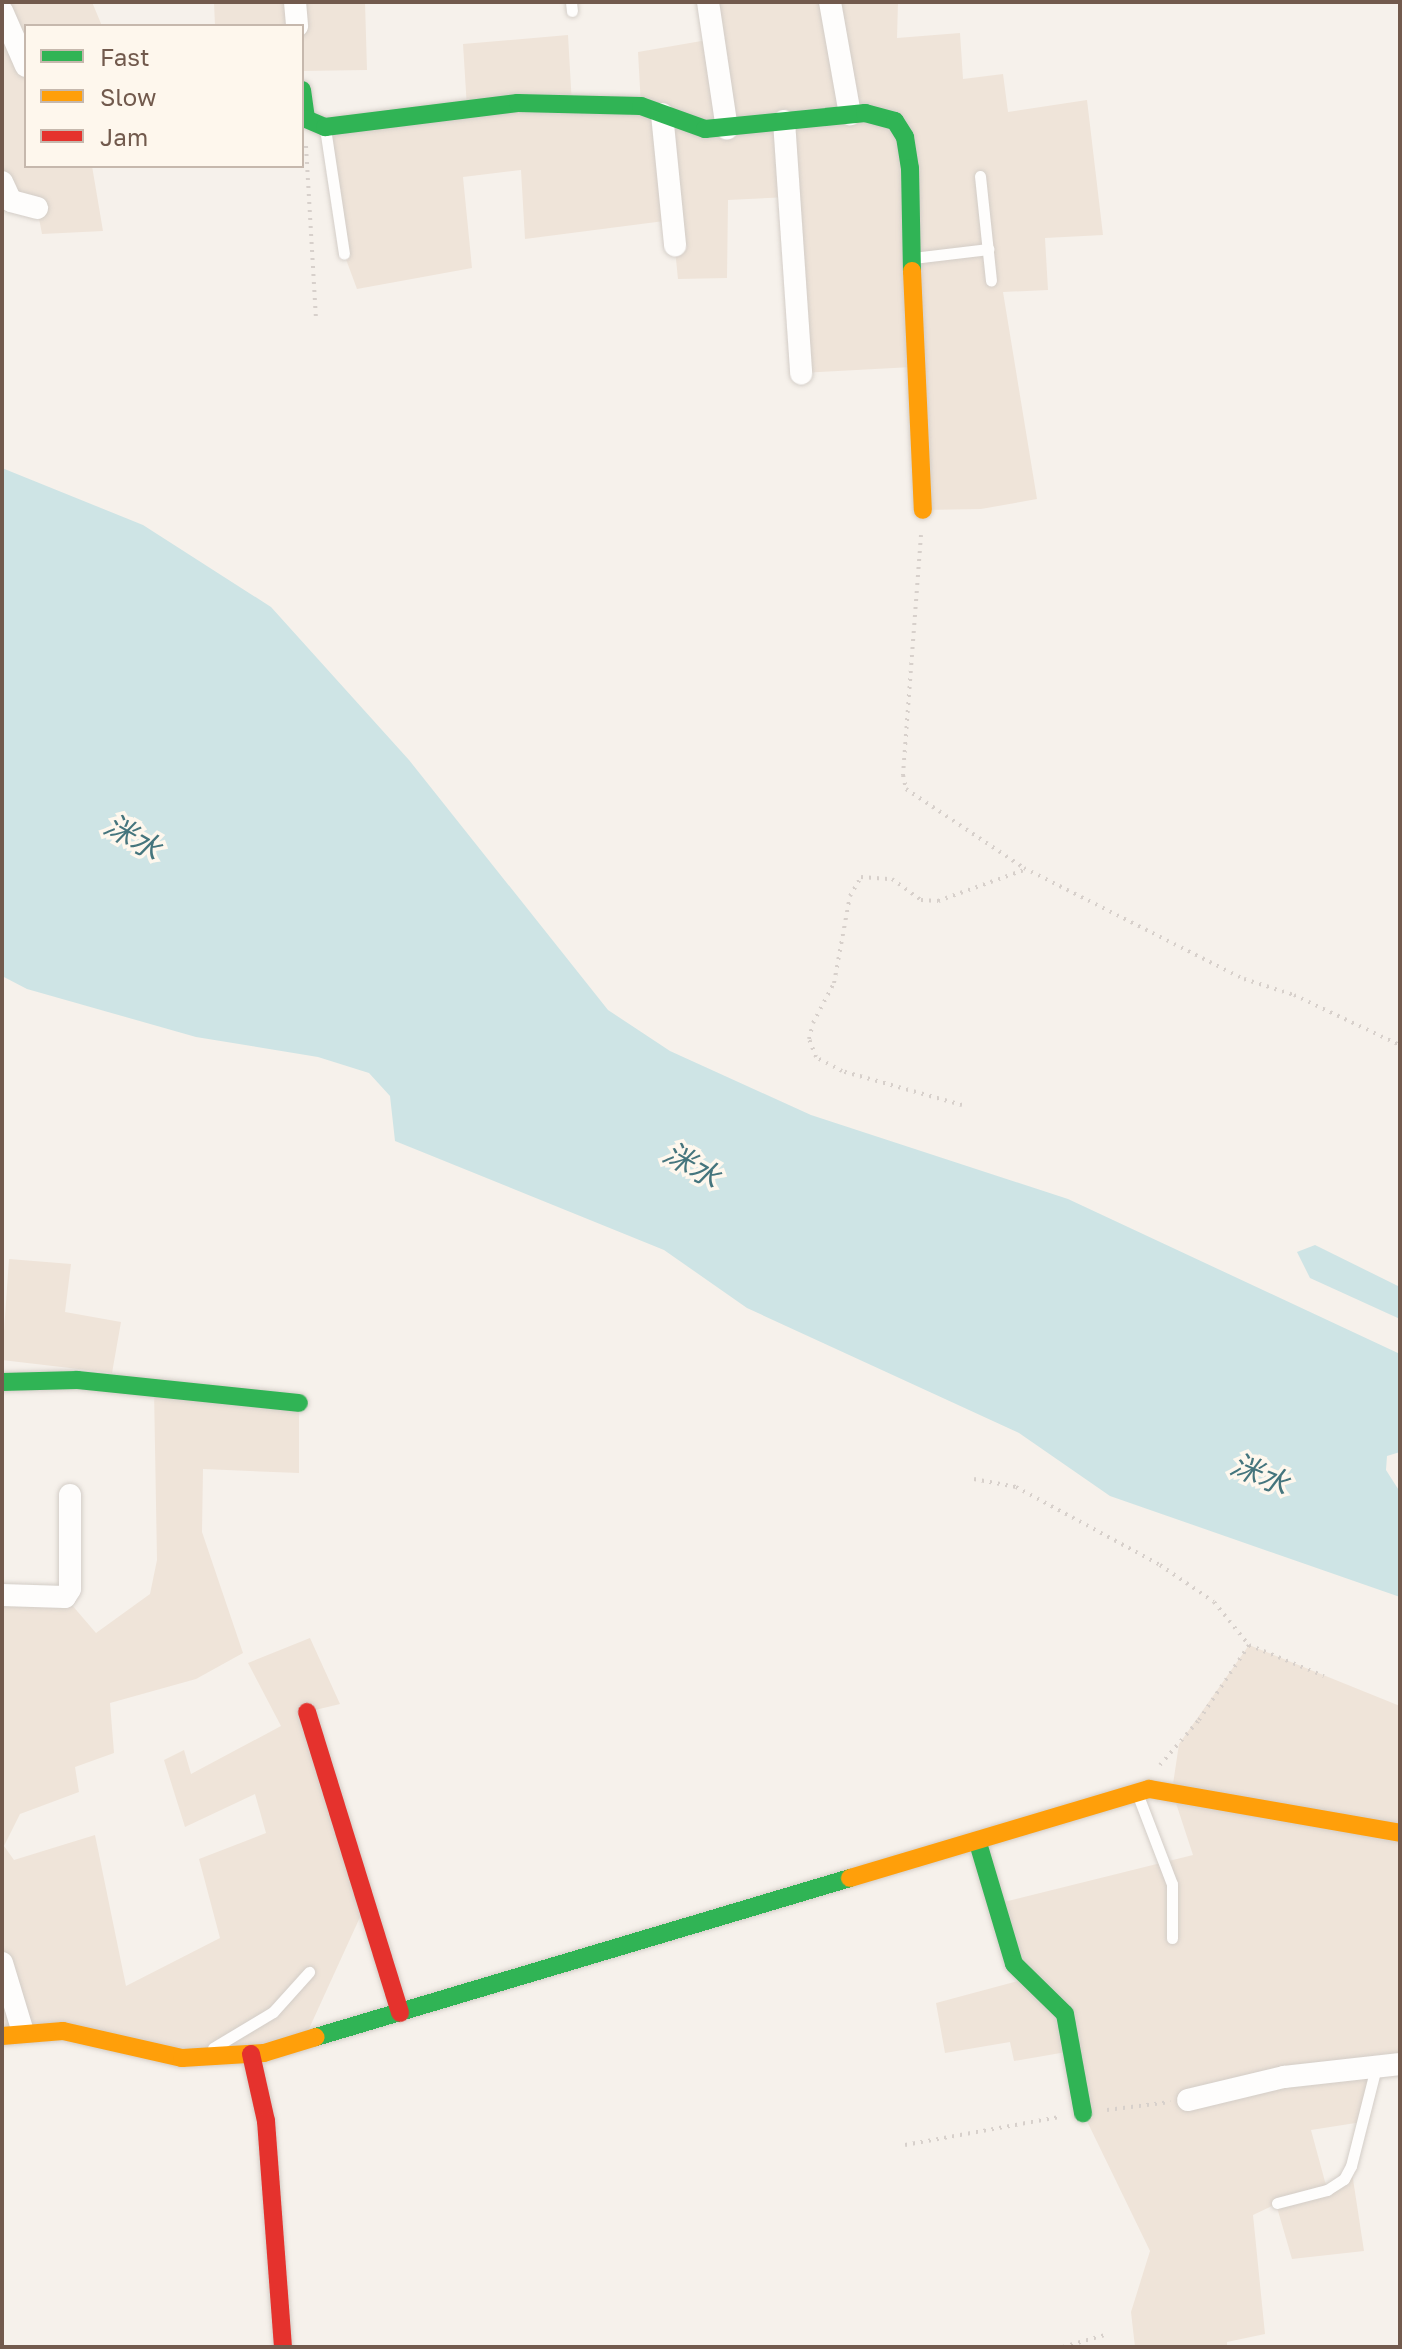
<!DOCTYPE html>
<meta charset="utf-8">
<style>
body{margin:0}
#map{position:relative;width:1402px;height:2349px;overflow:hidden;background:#f6f1eb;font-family:"Golos Text","Noto Sans SC",sans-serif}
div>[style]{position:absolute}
.residential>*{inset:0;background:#efe4d9}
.water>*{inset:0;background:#cee4e5}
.path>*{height:4px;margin-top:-2px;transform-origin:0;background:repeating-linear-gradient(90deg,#d7d0cb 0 2px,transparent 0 8px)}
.roads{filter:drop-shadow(0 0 2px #d3cdc7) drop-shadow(0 0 2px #d3cdc7)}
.lane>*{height:11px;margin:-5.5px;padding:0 5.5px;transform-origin:5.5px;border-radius:5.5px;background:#fefdfc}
.street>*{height:22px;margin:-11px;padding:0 11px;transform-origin:11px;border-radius:11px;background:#fefdfc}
.fast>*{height:18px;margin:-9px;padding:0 9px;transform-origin:9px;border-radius:9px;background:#30b455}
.slow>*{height:18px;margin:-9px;padding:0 9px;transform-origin:9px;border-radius:9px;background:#ff9f0a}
.jam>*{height:18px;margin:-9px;padding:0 9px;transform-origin:9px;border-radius:9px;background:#e5322d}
span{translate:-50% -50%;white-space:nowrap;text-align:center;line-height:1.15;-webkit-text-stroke:7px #fef7ed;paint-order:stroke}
.water-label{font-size:30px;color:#45757d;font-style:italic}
.frame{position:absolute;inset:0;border:4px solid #725a4d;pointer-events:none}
.legend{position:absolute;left:24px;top:24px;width:280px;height:144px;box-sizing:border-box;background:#fef7ed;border:2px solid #c6b8ad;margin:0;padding:10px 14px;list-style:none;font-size:24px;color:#725a4d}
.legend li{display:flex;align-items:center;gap:16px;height:40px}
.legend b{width:40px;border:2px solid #c6b8ad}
</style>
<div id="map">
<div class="residential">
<i style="clip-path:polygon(2px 2px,92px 2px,102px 26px,26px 26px,26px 166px,92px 166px,103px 231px,42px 234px,37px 208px,2px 182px)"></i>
<i style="clip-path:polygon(214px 2px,365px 2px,367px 70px,302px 71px,302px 26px,215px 26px)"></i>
<i style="clip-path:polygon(708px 2px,898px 2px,897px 38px,960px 33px,963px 79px,1003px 74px,1008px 112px,1087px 100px,1103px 235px,1045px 238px,1048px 290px,1003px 292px,1037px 499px,981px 509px,923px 510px,912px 367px,801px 373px,789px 197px,728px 200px,727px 278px,678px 279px,672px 220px,525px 239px,521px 170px,463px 177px,472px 268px,357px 289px,344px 254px,325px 127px,467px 108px,463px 44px,568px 35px,572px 105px,641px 106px,638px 52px,713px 39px)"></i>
<i style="clip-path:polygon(9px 1259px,71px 1264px,65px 1312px,121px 1322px,112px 1373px,2px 1360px)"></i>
<i style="clip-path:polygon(154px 1390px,299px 1403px,299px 1473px,203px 1469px,202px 1532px,243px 1653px,196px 1679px,110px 1703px,114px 1753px,75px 1767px,79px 1792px,20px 1814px,4px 1846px,14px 1860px,95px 1835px,126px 1986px,220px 1938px,199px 1859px,266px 1833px,255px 1794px,185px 1827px,164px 1760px,184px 1750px,191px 1774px,281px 1726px,248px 1663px,310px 1638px,340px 1704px,307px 1712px,366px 1904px,303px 2042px,264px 2053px,2px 2036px,2px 1595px,65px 1597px,96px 1633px,150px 1594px,157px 1560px)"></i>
<i style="clip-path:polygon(1249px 1645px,1400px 1706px,1400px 2064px,1376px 2067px,1362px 2122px,1311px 2130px,1327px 2189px,1351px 2166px,1364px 2251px,1292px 2259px,1276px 2204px,1253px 2215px,1265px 2334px,1227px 2342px,1227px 2347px,1135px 2347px,1131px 2312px,1150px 2251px,1083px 2113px,1072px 2051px,1014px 2061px,1010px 2042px,945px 2053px,936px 2003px,1025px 1979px,996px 1904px,1193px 1855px,1172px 1791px,1179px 1744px)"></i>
</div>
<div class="water">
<i style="clip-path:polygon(2px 468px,143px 525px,271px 607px,409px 760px,608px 1010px,670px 1051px,811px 1115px,1068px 1199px,1400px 1354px,1400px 1452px,1387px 1456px,1386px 1470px,1400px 1492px,1400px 1597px,1110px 1496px,1019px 1433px,747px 1308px,664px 1250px,395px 1141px,390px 1096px,369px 1073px,318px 1057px,196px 1037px,27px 989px,2px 976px)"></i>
<i style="clip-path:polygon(1315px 1245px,1400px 1287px,1400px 1319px,1310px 1278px,1297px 1252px)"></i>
</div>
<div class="path">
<i style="left:306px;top:146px;width:174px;rotate:86.7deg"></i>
<i style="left:921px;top:535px;width:241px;rotate:94.3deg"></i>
<i style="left:903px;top:775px;width:14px;rotate:78deg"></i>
<i style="left:906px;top:789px;width:142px;rotate:33.8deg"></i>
<i style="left:1024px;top:868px;width:246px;rotate:26.8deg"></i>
<i style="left:1244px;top:979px;width:52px;rotate:17.7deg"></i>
<i style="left:1294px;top:995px;width:117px;rotate:25.3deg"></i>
<i style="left:962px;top:1105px;width:125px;rotate:-164.2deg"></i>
<i style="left:842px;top:1071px;width:30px;rotate:-152deg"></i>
<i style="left:816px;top:1057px;width:19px;rotate:-111deg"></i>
<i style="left:809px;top:1039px;width:16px;rotate:-76deg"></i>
<i style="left:813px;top:1023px;width:45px;rotate:-62.3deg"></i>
<i style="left:834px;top:983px;width:88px;rotate:-79.6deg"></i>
<i style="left:850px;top:896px;width:22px;rotate:-60deg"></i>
<i style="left:861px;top:877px;width:31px;rotate:4deg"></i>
<i style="left:892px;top:879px;width:36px;rotate:36deg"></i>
<i style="left:921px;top:900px;width:17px;rotate:3deg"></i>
<i style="left:938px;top:901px;width:95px;rotate:-19.8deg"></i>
<i style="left:974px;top:1479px;width:43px;rotate:10.8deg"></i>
<i style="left:1016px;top:1487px;width:164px;rotate:28.4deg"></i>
<i style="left:1160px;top:1565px;width:65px;rotate:34.4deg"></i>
<i style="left:1214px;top:1602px;width:55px;rotate:50.9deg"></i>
<i style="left:1249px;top:1645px;width:81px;rotate:22.5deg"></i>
<i style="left:1160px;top:1765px;width:60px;rotate:-49.1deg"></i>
<i style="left:1199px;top:1720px;width:90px;rotate:-56.3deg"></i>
<i style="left:1107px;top:2110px;width:64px;rotate:-7.2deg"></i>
<i style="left:905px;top:2145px;width:157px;rotate:-10.3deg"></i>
<i style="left:1063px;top:2347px;width:44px;rotate:-15.9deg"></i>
</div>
<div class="roads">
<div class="lane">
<i style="left:571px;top:2px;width:9px;rotate:84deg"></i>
<i style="left:325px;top:128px;width:127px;rotate:81.4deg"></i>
<i style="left:980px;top:176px;width:105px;rotate:84deg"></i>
<i style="left:913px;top:258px;width:76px;rotate:-6.8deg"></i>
<i style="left:1137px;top:1793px;width:97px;rotate:69deg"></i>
<i style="left:1172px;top:1884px;width:54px;rotate:90deg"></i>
<i style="left:213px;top:2048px;width:70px;rotate:-31deg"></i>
<i style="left:273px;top:2012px;width:54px;rotate:-48deg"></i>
<i style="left:1277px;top:2203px;width:52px;rotate:-14.6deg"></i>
<i style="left:1327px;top:2190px;width:20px;rotate:-33deg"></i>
<i style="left:1344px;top:2179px;width:15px;rotate:-62deg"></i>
<i style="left:1351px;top:2166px;width:102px;rotate:-75.8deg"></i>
</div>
<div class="street">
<i style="left:295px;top:2px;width:24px;rotate:85deg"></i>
<i style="left:708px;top:2px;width:128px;rotate:81.5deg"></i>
<i style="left:830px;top:2px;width:114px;rotate:79.9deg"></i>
<i style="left:2px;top:11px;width:60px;rotate:66.4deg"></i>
<i style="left:662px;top:114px;width:132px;rotate:84.3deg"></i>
<i style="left:784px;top:121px;width:253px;rotate:86.1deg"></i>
<i style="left:2px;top:182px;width:21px;rotate:65deg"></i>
<i style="left:11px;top:201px;width:27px;rotate:15deg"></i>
<i style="left:2px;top:1595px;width:63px;rotate:1.8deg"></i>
<i style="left:65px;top:1597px;width:9px;rotate:-58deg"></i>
<i style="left:70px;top:1589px;width:94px;rotate:-90deg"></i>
<i style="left:2px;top:1963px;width:72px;rotate:73.1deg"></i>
<i style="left:1188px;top:2100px;width:99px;rotate:-13.5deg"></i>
<i style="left:1284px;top:2077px;width:117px;rotate:-6.4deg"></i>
</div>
<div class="fast">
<i style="left:302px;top:90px;width:29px;rotate:82deg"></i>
<i style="left:306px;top:119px;width:21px;rotate:23deg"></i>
<i style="left:325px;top:127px;width:194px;rotate:-7.1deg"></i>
<i style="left:518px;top:103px;width:123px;rotate:1.4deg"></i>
<i style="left:641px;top:106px;width:68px;rotate:19.8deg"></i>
<i style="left:705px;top:129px;width:161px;rotate:-5.7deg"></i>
<i style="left:865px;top:113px;width:31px;rotate:15deg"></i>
<i style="left:895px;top:121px;width:19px;rotate:58deg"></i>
<i style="left:905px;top:137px;width:31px;rotate:81deg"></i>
<i style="left:910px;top:168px;width:103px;rotate:88.9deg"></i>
<i style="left:2px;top:1382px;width:75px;rotate:-1.5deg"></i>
<i style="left:77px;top:1380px;width:223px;rotate:5.9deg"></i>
<i style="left:978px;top:1843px;width:126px;rotate:73.4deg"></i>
<i style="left:1014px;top:1964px;width:71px;rotate:44.4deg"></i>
<i style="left:1065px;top:2014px;width:101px;rotate:79.7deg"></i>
<i style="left:316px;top:2037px;width:557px;rotate:-16.58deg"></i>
</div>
<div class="slow">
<i style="left:912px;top:271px;width:239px;rotate:87.4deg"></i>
<i style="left:850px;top:1878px;width:312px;rotate:-16.6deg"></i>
<i style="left:1149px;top:1789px;width:255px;rotate:9.9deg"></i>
<i style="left:2px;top:2036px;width:61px;rotate:-4.7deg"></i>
<i style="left:63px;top:2031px;width:122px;rotate:12.8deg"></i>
<i style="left:182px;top:2058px;width:82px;rotate:-3.5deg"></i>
<i style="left:264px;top:2053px;width:54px;rotate:-17.1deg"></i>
</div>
<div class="jam">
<i style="left:307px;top:1712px;width:315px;rotate:72.8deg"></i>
<i style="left:251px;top:2054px;width:69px;rotate:77.4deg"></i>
<i style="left:266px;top:2121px;width:227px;rotate:85.7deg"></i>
</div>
</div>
<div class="water-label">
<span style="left:133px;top:837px;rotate:30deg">洣水</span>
<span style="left:692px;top:1165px;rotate:30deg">洣水</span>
<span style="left:1260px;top:1474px;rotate:23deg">洣水</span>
</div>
<div class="frame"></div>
<ul class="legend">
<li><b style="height:10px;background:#30b455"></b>Fast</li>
<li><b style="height:10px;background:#ff9f0a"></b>Slow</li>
<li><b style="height:10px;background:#e5322d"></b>Jam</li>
</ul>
</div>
